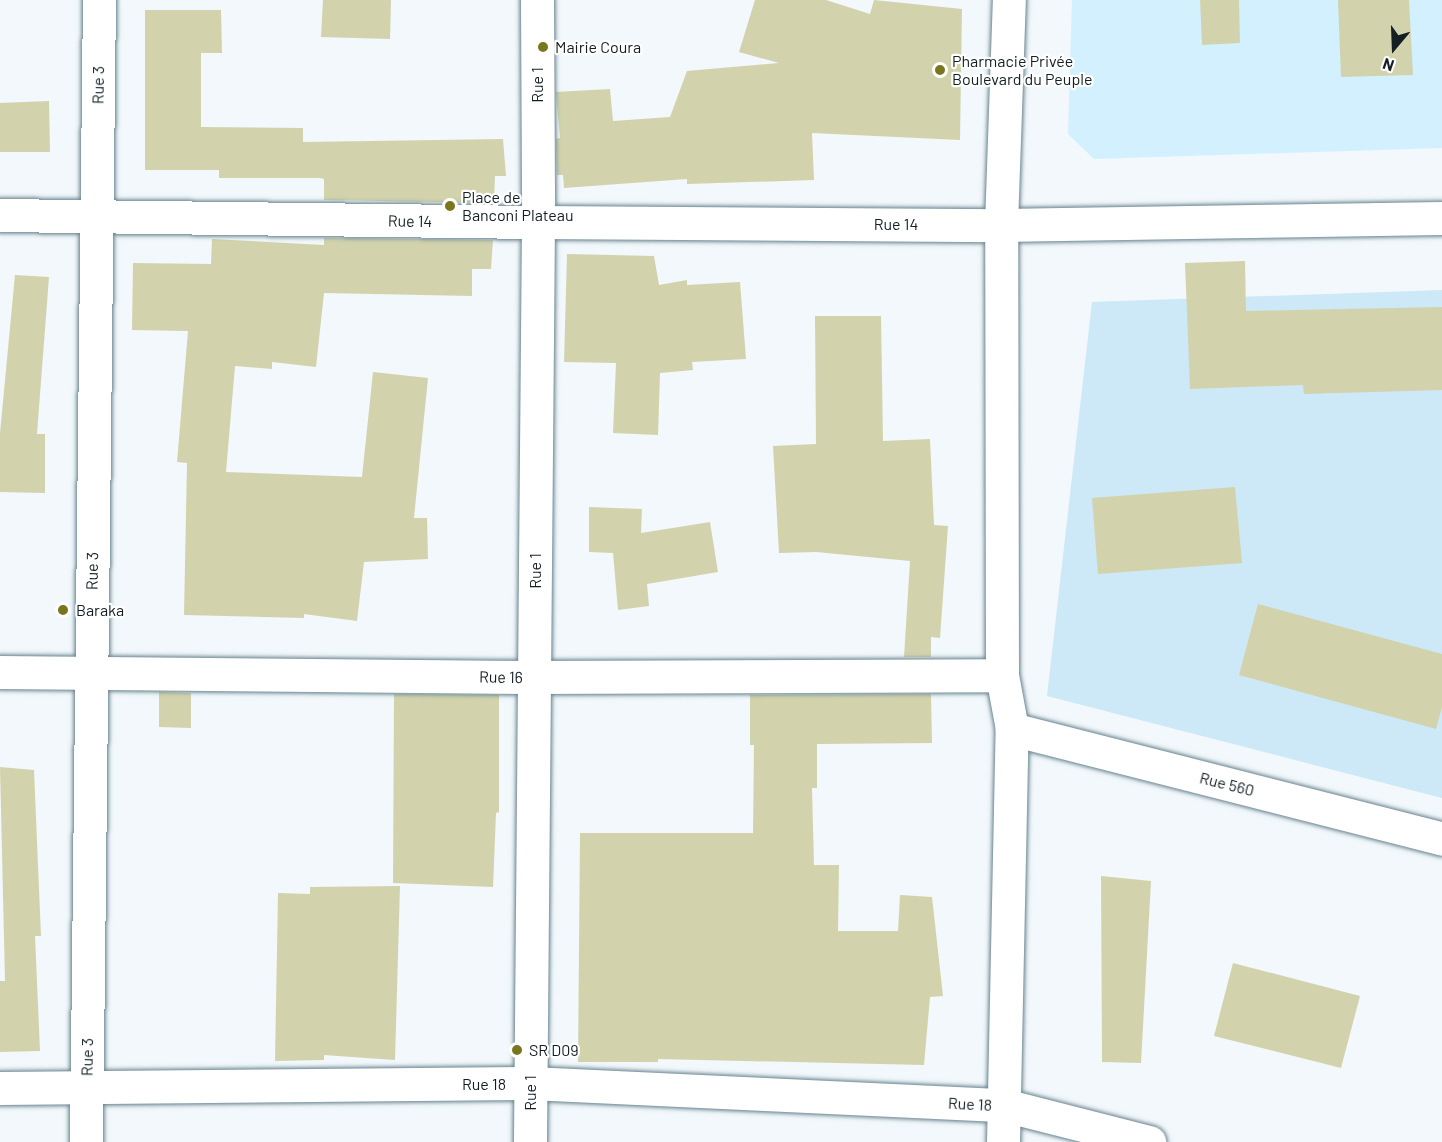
<!DOCTYPE html>
<meta charset="utf-8">
<style>
body{margin:0}
#map{position:relative;width:1442px;height:1142px;overflow:hidden;background:#f2f8fb;font-family:Barlow,sans-serif}
div>[style]{position:absolute}
.built>*{inset:0;background:#d2f0ff}
.green>*{inset:0;background:#cde8f6}
.building>*{inset:0;background:#d2d3ad}
.roads{filter:drop-shadow(0 0 2px #688390) drop-shadow(0 0 2px #688390)}
.minor>*{height:33px;margin:-16.5px;padding:0 16.5px;transform-origin:16.5px;border-radius:16.5px;background:#fff}
.major>*{height:33px;margin:-16.5px;padding:0 16.5px;transform-origin:16.5px;border-radius:16.5px;background:#fff}
.dots>*{width:16px;height:16px;translate:-50% -50%;box-sizing:border-box;border:3px solid #fff;border-radius:50%}
span{translate:-50% -50%;white-space:nowrap;text-align:center;line-height:1.15;-webkit-text-stroke:4.5px #fff;paint-order:stroke}
.poi-label{font-size:16px;color:#141f24}
.left{translate:0 -50%;text-align:left}
.street-label{font-size:16px;color:#141f24}
.north{position:absolute;left:1364px;top:18px;width:60px;height:60px;-webkit-text-stroke:4px #fff;paint-order:stroke;rotate:199deg;font-size:16px;font-weight:700;line-height:24px;text-align:center;color:#141f24}
.north::after{content:'';display:block;margin:auto;width:21px;height:27px;background:#141f24;clip-path:polygon(50% 0,100% 100%,50% 72%,0 100%)}
</style>
<div id="map">
<div class="built">
<i style="clip-path:polygon(1072px 0,1442px 0,1442px 148px,1094px 159px,1068px 134px)"></i>
</div>
<div class="green">
<i style="clip-path:polygon(1442px 290px,1442px 798px,1047px 696px,1092px 302px)"></i>
</div>
<div class="building">
<i style="clip-path:polygon(323px 0,391px 0,390px 39px,321px 37px)"></i>
<i style="clip-path:polygon(755px 0,826px 0,870px 14px,874px 0,962px 9px,960px 140px,812px 133px,814px 180px,687px 184px,687px 179px,564px 188px,563px 175px,557px 175px,556px 139px,560px 138px,556px 92px,610px 89px,613px 121px,670px 117px,687px 71px,779px 63px,739px 52px)"></i>
<i style="clip-path:polygon(1200px 0,1239px 0,1240px 43px,1202px 45px)"></i>
<i style="clip-path:polygon(1338px 0,1409px 0,1413px 75px,1341px 77px)"></i>
<i style="clip-path:polygon(145px 10px,221px 10px,222px 53px,201px 53px,201px 127px,303px 128px,303px 142px,503px 139px,506px 176px,495px 176px,494px 203px,324px 200px,324px 179px,320px 178px,219px 178px,219px 170px,145px 170px)"></i>
<i style="clip-path:polygon(49px 101px,50px 152px,0 152px,0 103px)"></i>
<i style="clip-path:polygon(324px 238px,493px 240px,491px 269px,472px 269px,472px 296px,324px 293px,316px 367px,272px 362px,272px 369px,235px 366px,226px 472px,362px 477px,373px 372px,428px 378px,414px 518px,427px 518px,428px 559px,364px 562px,357px 621px,304px 614px,304px 618px,184px 615px,187px 463px,177px 462px,188px 331px,132px 330px,133px 263px,211px 264px,212px 239px,324px 245px)"></i>
<i style="clip-path:polygon(567px 254px,654px 256px,659px 285px,687px 280px,687px 285px,740px 282px,746px 359px,692px 362px,693px 370px,660px 373px,658px 435px,613px 433px,616px 363px,564px 362px)"></i>
<i style="clip-path:polygon(1245px 261px,1246px 311px,1442px 307px,1442px 390px,1304px 394px,1303px 385px,1190px 389px,1185px 263px)"></i>
<i style="clip-path:polygon(15px 275px,49px 277px,37px 434px,45px 434px,45px 493px,0 492px,0 433px)"></i>
<i style="clip-path:polygon(815px 316px,881px 316px,883px 441px,930px 439px,934px 525px,948px 526px,940px 638px,931px 637px,931px 657px,904px 657px,910px 561px,816px 552px,779px 553px,773px 446px,816px 444px)"></i>
<i style="clip-path:polygon(1235px 487px,1242px 563px,1098px 574px,1092px 498px)"></i>
<i style="clip-path:polygon(589px 507px,642px 509px,641px 533px,710px 522px,718px 572px,647px 584px,649px 606px,618px 610px,613px 553px,589px 552px)"></i>
<i style="clip-path:polygon(1258px 604px,1442px 654px,1442px 707px,1436px 729px,1239px 675px)"></i>
<i style="clip-path:polygon(159px 692px,191px 693px,191px 728px,159px 727px)"></i>
<i style="clip-path:polygon(394px 694px,499px 695px,499px 812px,496px 813px,493px 887px,393px 883px)"></i>
<i style="clip-path:polygon(931px 694px,932px 743px,817px 744px,817px 788px,812px 788px,814px 865px,839px 865px,838px 931px,898px 931px,900px 895px,932px 897px,943px 996px,930px 997px,924px 1065px,658px 1059px,658px 1062px,578px 1062px,580px 833px,753px 833px,754px 745px,750px 745px,750px 695px)"></i>
<i style="clip-path:polygon(0 767px,34px 770px,41px 936px,35px 936px,40px 1051px,0 1052px,0 981px,5px 981px)"></i>
<i style="clip-path:polygon(1101px 876px,1151px 881px,1141px 1063px,1102px 1062px)"></i>
<i style="clip-path:polygon(400px 886px,395px 1060px,324px 1055px,324px 1060px,275px 1061px,278px 893px,310px 894px,310px 887px)"></i>
<i style="clip-path:polygon(1233px 963px,1360px 996px,1341px 1068px,1214px 1036px)"></i>
</div>
<div class="roads">
<div class="minor">
<i style="left:0;top:215px;width:538px;rotate:0.75deg"></i>
<i style="left:538px;top:222px;width:920px;rotate:90.5deg"></i>
<i style="left:1001px;top:225px;width:441px;rotate:-0.9deg"></i>
<i style="left:0;top:672px;width:534px;rotate:0.54deg"></i>
<i style="left:534px;top:677px;width:468px;rotate:-0.2deg"></i>
<i style="left:1012px;top:729px;width:444px;rotate:14.3deg"></i>
<i style="left:0;top:1088px;width:530px;rotate:-0.54deg"></i>
<i style="left:530px;top:1083px;width:475px;rotate:2.7deg"></i>
<i style="left:1004px;top:1105px;width:150px;rotate:14.3deg"></i>
<i style="left:86px;top:1142px;width:1142px;rotate:-89.35deg"></i>
</div>
<div class="major">
<i style="left:537px;top:0;width:222px;rotate:89.7deg"></i>
<i style="left:538px;top:222px;width:463px;rotate:0.4deg"></i>
<i style="left:1003px;top:1142px;width:413px;rotate:-88.8deg"></i>
<i style="left:1012px;top:729px;width:55px;rotate:-100.5deg"></i>
<i style="left:1002px;top:675px;width:450px;rotate:-90.1deg"></i>
<i style="left:1001px;top:225px;width:225px;rotate:-88deg"></i>
</div>
</div>
<div class="dots">
<i style="left:543px;top:47px;background:#78771e"></i>
<i style="left:940px;top:70px;background:#78771e"></i>
<i style="left:450px;top:206px;background:#78771e"></i>
<i style="left:63px;top:610px;background:#78771e"></i>
<i style="left:517px;top:1050px;background:#78771e"></i>
</div>
<div class="poi-label">
<span class="left" style="left:555px;top:47px">Mairie Coura</span>
<span class="left" style="left:952px;top:70px">Pharmacie Privée<br>Boulevard du Peuple</span>
<span class="left" style="left:462px;top:206px">Place de<br>Banconi Plateau</span>
<span class="left" style="left:76px;top:610px">Baraka</span>
<span class="left" style="left:529px;top:1050px">SR D09</span>
</div>
<div class="street-label">
<span style="left:98px;top:85px;rotate:-89deg">Rue 3</span>
<span style="left:537px;top:85px;rotate:-90deg">Rue 1</span>
<span style="left:410px;top:221px;rotate:1deg">Rue 14</span>
<span style="left:896px;top:224px">Rue 14</span>
<span style="left:92px;top:571px;rotate:-89deg">Rue 3</span>
<span style="left:535px;top:571px;rotate:-90deg">Rue 1</span>
<span style="left:501px;top:677px;rotate:1deg">Rue 16</span>
<span style="left:1227px;top:784px;rotate:14deg">Rue 560</span>
<span style="left:87px;top:1057px;rotate:-89deg">Rue 3</span>
<span style="left:484px;top:1084px">Rue 18</span>
<span style="left:530px;top:1093px;rotate:-90deg">Rue 1</span>
<span style="left:970px;top:1104px;rotate:3deg">Rue 18</span>
</div>
<div class="north">N</div>
</div>
